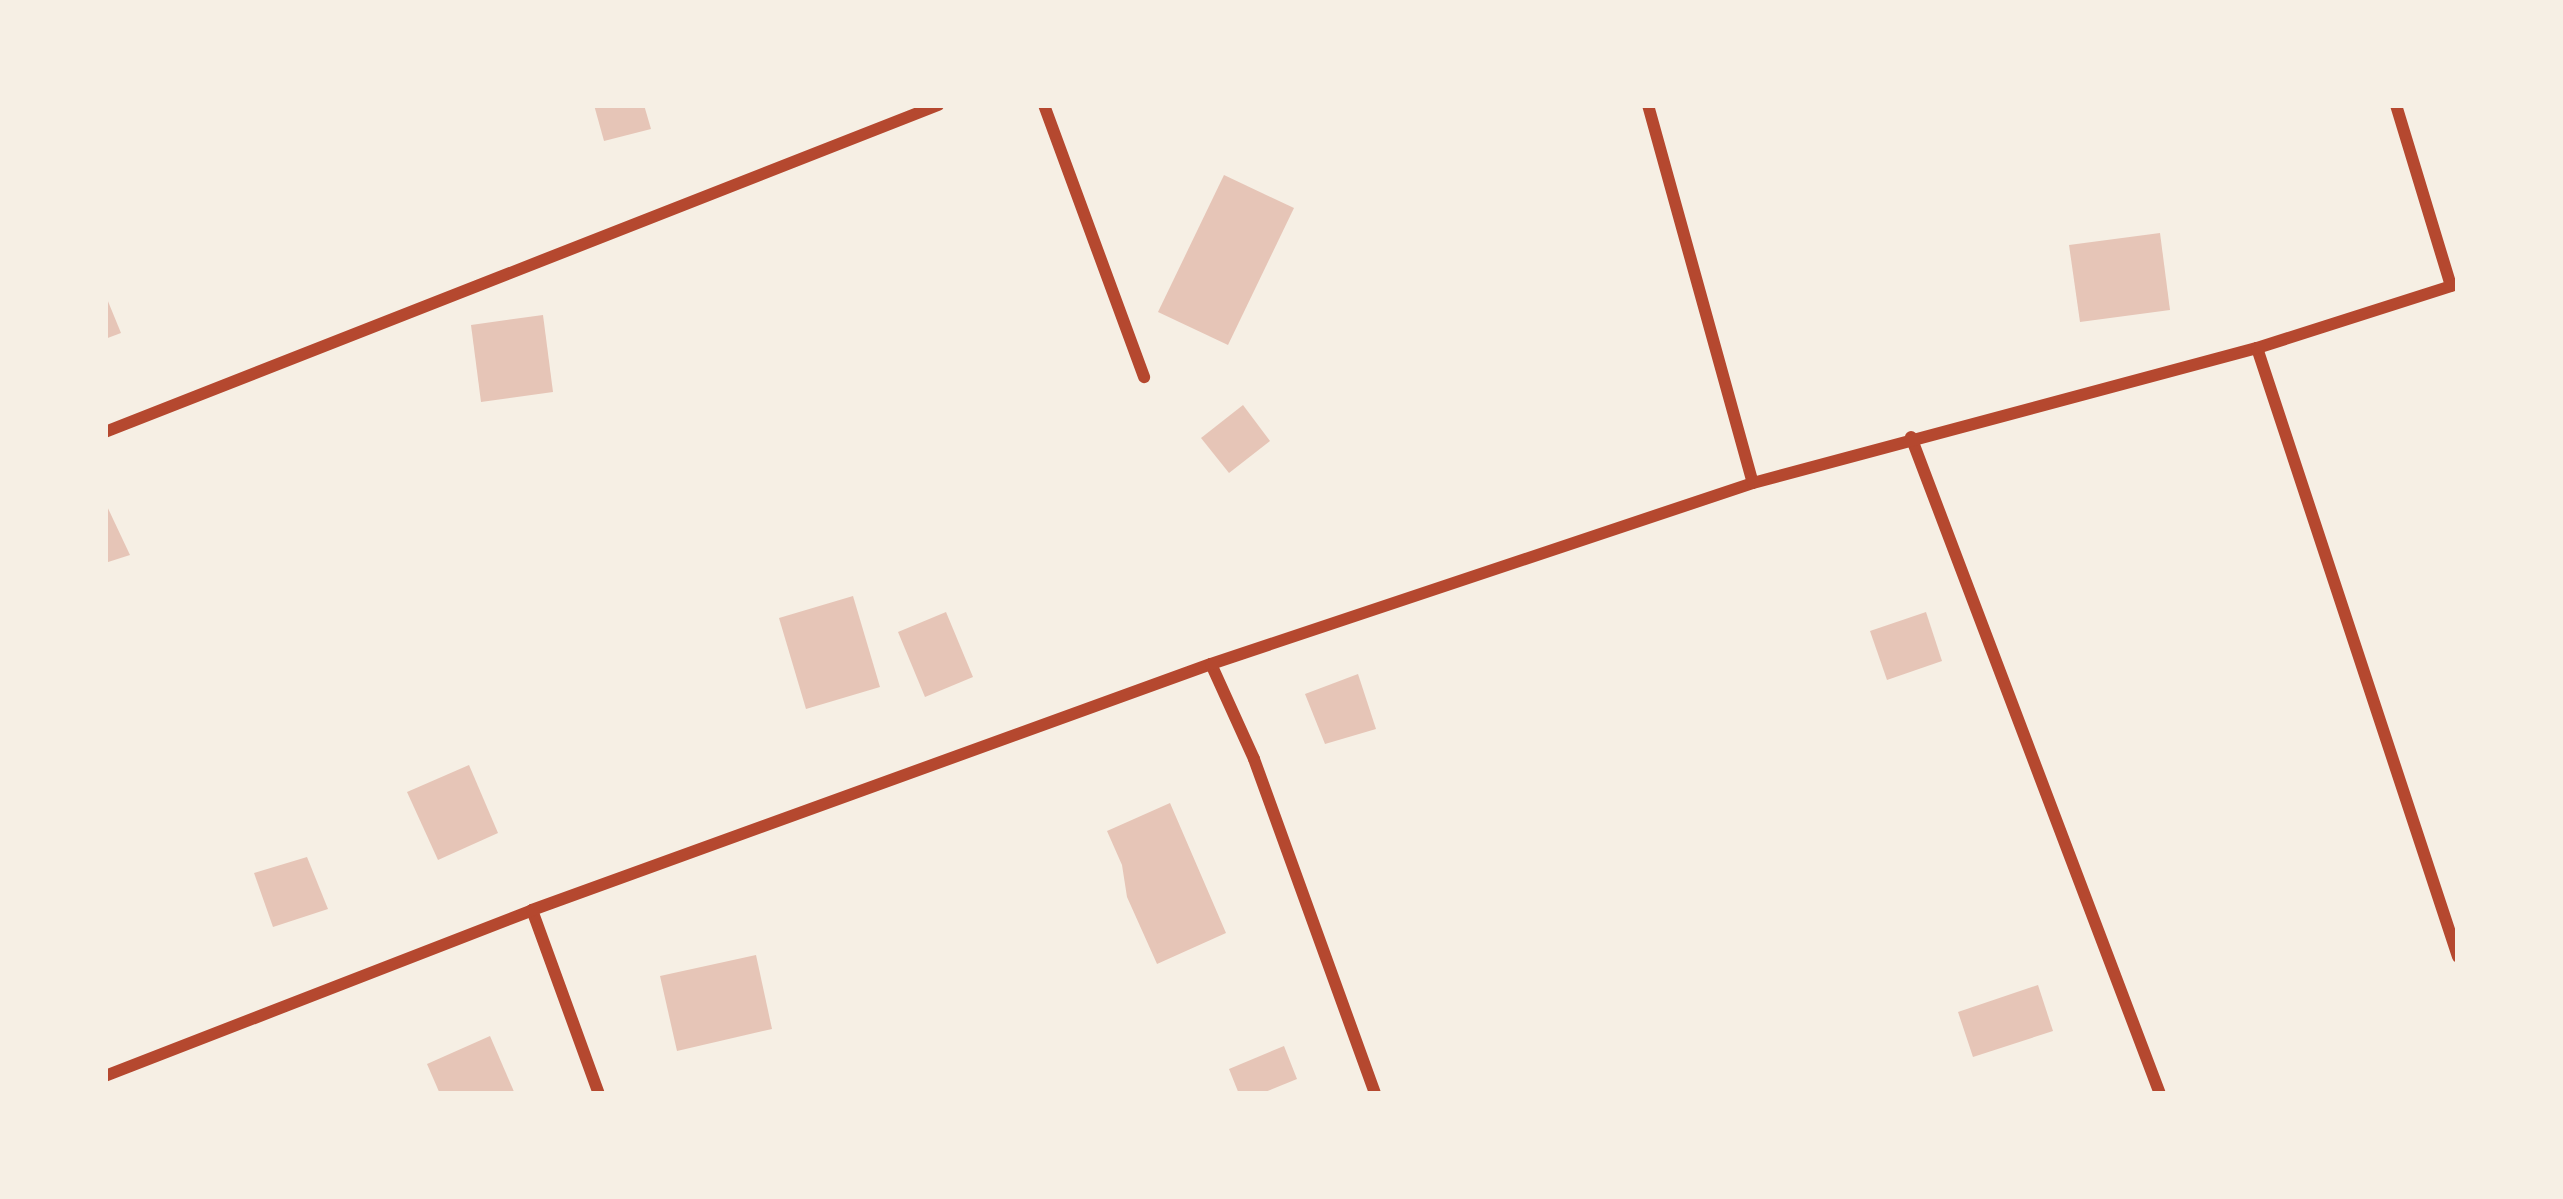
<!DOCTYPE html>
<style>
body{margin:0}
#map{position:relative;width:2563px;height:1199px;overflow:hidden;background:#f6efe4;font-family:"Golos Text",sans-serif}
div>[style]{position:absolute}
.building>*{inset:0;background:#e6c5b7}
.minor>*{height:12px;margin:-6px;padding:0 6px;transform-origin:6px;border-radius:6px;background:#b5482f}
span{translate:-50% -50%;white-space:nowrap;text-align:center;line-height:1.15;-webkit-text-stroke:9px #f6efe4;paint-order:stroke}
.frame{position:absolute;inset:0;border:108px solid #f6efe4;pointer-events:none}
</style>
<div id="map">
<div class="building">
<i style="clip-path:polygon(594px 105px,644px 105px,651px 129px,604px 141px)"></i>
<i style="clip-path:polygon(1224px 175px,1294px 208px,1228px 345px,1158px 312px)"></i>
<i style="clip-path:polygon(2160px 233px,2170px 310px,2080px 322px,2069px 245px)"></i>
<i style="clip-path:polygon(105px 294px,121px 333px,105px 339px)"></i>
<i style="clip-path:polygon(543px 315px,553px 392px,481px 402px,471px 325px)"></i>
<i style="clip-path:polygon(1243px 405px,1270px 441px,1229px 473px,1201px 438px)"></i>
<i style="clip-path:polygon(105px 502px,130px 555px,105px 563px)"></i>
<i style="clip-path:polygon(853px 596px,880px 687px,806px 709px,779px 618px)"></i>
<i style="clip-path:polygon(946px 612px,973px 677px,925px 697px,898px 632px)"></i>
<i style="clip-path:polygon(1926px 612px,1942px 661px,1887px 680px,1870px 631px)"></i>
<i style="clip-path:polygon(1358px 674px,1376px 729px,1325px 744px,1305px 694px)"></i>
<i style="clip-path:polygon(469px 765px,498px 833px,438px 860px,407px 792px)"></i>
<i style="clip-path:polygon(1170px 803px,1226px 933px,1157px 964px,1127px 897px,1122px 865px,1107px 831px)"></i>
<i style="clip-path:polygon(307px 857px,328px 909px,273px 927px,254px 873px)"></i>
<i style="clip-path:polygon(756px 955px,772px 1029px,677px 1051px,660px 976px)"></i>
<i style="clip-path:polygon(2038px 985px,2053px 1031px,1973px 1057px,1958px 1012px)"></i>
<i style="clip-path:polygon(490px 1036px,515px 1094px,440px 1094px,427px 1064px)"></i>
<i style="clip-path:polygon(1284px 1046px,1297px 1079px,1260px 1094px,1239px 1094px,1229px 1069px)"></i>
</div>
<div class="minor">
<i style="left:1044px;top:105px;width:290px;rotate:69.8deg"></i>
<i style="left:1648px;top:105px;width:392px;rotate:74.5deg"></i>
<i style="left:2396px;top:105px;width:189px;rotate:73.1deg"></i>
<i style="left:2257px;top:348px;width:641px;rotate:71.73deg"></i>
<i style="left:105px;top:432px;width:895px;rotate:-21.43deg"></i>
<i style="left:1911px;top:437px;width:703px;rotate:69.24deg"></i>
<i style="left:1211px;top:664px;width:104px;rotate:65.6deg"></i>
<i style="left:1254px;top:759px;width:356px;rotate:70.1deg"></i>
<i style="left:532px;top:910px;width:196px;rotate:70deg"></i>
<i style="left:105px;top:1076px;width:458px;rotate:-21.2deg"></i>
<i style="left:532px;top:910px;width:722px;rotate:-19.92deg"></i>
<i style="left:1211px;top:664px;width:571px;rotate:-18.47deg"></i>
<i style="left:1753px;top:483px;width:522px;rotate:-15deg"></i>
<i style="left:2257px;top:348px;width:211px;rotate:-17.7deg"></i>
</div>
<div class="frame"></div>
</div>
